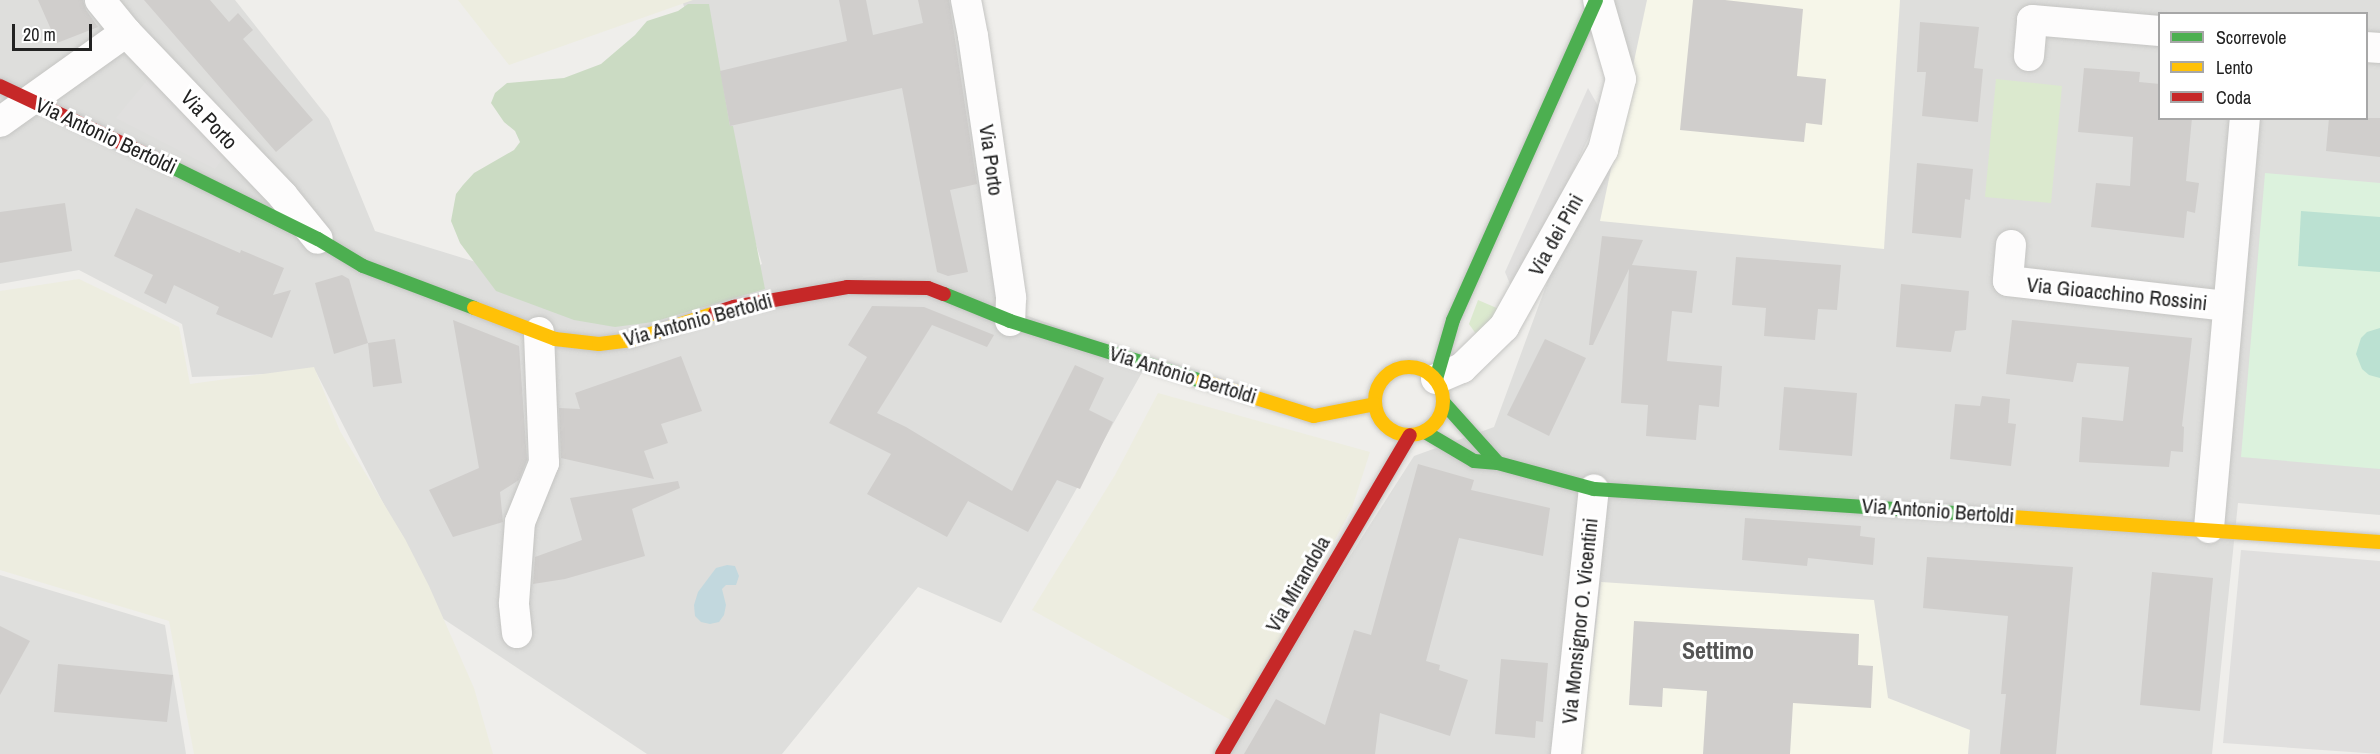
<!DOCTYPE html>
<style>
body{margin:0}
#map{position:relative;width:2380px;height:754px;overflow:hidden;background:#efeeeb;font-family:"Archivo Narrow",sans-serif}
div>[style]{position:absolute}
.residential>*{inset:0;background:#dededc}
.education>*{inset:0;background:#f6f6e9}
.farmland>*{inset:0;background:#edede0}
.grass>*{inset:0;background:#dbe9ce}
.forest>*{inset:0;background:#cbdbc3}
.park>*{inset:0;background:#dcf2dd}
.pitch>*{inset:0;background:#bbe1d2}
.parking>*{inset:0;background:#e0dfde}
.water>*{inset:0;background:#c2d8de}
.building>*{inset:0;background:#d0cecc}
.roads{filter:drop-shadow(0 0 2px #c5c5c3) drop-shadow(0 0 2px #c5c5c3)}
.street>*{height:30px;margin:-15px;padding:0 15px;transform-origin:15px;border-radius:15px;background:#fdfcfc}
.fast>*{height:14px;margin:-7px;padding:0 7px;transform-origin:7px;border-radius:7px;background:#4caf50}
.slow>*{height:14px;margin:-7px;padding:0 7px;transform-origin:7px;border-radius:7px;background:#ffc107}
.slow>.ring{margin:-7px;padding:0;box-sizing:content-box;background:none;border:14px solid #ffc107;border-radius:50%}
.jam>*{height:14px;margin:-7px;padding:0 7px;transform-origin:7px;border-radius:7px;background:#c62828}
span{translate:-50% -50%;white-space:nowrap;text-align:center;line-height:1.15;-webkit-text-stroke:6px #fff;paint-order:stroke}
.street-label{font-size:21px;color:#222}
.quarter-label{font-size:24px;color:#555;font-weight:700}
.legend{position:absolute;left:2158px;top:12px;width:210px;height:108px;box-sizing:border-box;background:#fff;border:2px solid #a7a7a7;margin:0;padding:8px 10px;list-style:none;font-size:18px;color:#222}
.legend li{display:flex;align-items:center;gap:12px;height:30px}
.legend b{width:30px;border:2px solid #a7a7a7}
.scale{position:absolute;left:12px;top:24px;width:80px;height:27px;box-sizing:border-box;border:3px solid #222;border-top:0;padding-left:8px;font-size:18px;line-height:21px;white-space:nowrap;color:#222;-webkit-text-stroke:4px #fff;paint-order:stroke}
</style>
<div id="map">
<div class="residential">
<i style="clip-path:polygon(0 0,235px 0,329px 119px,375px 231px,655px 317px,762px 264px,682px 0,971px 0,1025px 315px,1149px 360px,1001px 623px,918px 587px,782px 754px,647px 754px,442px 618px,316px 372px,192px 377px,182px 324px,79px 270px,0 284px)"></i>
<i style="clip-path:polygon(evenodd,1615px 0,2380px 0,2380px 515px,2238px 503px,2212px 754px,1223px 754px,1414px 456px,1494px 427px,1611px 109px,1615px 0,2160px 14px,2366px 14px,2366px 118px,2160px 118px,2160px 14px)"></i>
<i style="clip-path:polygon(0 575px,165px 625px,186px 754px,0 754px)"></i>
</div>
<div class="education">
<i style="clip-path:polygon(1647px 0,1900px 0,1884px 249px,1600px 221px)"></i>
<i style="clip-path:polygon(1601px 582px,1874px 600px,1888px 698px,1970px 730px,1968px 754px,1581px 754px)"></i>
</div>
<div class="farmland">
<i style="clip-path:polygon(458px 0,693px 0,509px 65px)"></i>
<i style="clip-path:polygon(79px 279px,179px 327px,190px 384px,314px 367px,340px 431px,405px 539px,429px 586px,474px 688px,493px 754px,194px 754px,169px 621px,0 570px,0 291px)"></i>
<i style="clip-path:polygon(1158px 393px,1370px 452px,1352px 508px,1236px 723px,1032px 610px,1115px 475px)"></i>
</div>
<div class="grass">
<i style="clip-path:polygon(1996px 79px,2062px 86px,2051px 203px,1985px 197px)"></i>
<i style="clip-path:polygon(1478px 300px,1506px 312px,1476px 334px,1469px 324px)"></i>
</div>
<div class="forest">
<i style="clip-path:polygon(688px 4px,709px 4px,730px 126px,733px 126px,765px 289px,653px 322px,615px 327px,574px 320px,496px 291px,460px 243px,451px 221px,456px 194px,463px 185px,474px 173px,514px 150px,520px 142px,515px 131px,504px 122px,491px 103px,495px 93px,507px 83px,564px 78px,601px 64px,635px 35px,647px 21px,678px 11px)"></i>
</div>
<div class="park">
<i style="clip-path:polygon(2265px 173px,2380px 183px,2380px 469px,2241px 457px)"></i>
</div>
<div class="pitch">
<i style="clip-path:polygon(2301px 211px,2380px 217px,2380px 272px,2298px 266px)"></i>
<i style="clip-path:polygon(2380px 328px,2380px 378px,2369px 375px,2362px 369px,2356px 354px,2361px 338px,2367px 332px)"></i>
</div>
<div class="parking">
<i style="clip-path:polygon(154px 72px,228px 152px,215px 169px,116px 118px)"></i>
<i style="clip-path:polygon(1588px 88px,1601px 111px,1515px 296px,1505px 272px)"></i>
<i style="clip-path:polygon(2241px 550px,2380px 561px,2380px 754px,2223px 743px)"></i>
</div>
<div class="water">
<i style="clip-path:polygon(727px 565px,735px 566px,739px 576px,736px 585px,726px 585px,722px 589px,726px 605px,724px 615px,719px 622px,710px 624px,701px 622px,695px 616px,694px 605px,698px 592px,716px 568px)"></i>
</div>
<div class="building">
<i style="clip-path:polygon(38px 0,83px 0,86px 10px,98px 27px,57px 43px)"></i>
<i style="clip-path:polygon(144px 0,210px 0,229px 22px,238px 13px,253px 30px,243px 39px,313px 120px,276px 152px)"></i>
<i style="clip-path:polygon(839px 0,866px 0,873px 35px,923px 23px,918px 0,949px 0,977px 184px,950px 190px,968px 272px,948px 276px,937px 272px,902px 88px,730px 126px,720px 71px,847px 41px)"></i>
<i style="clip-path:polygon(1693px 0,1725px 0,1803px 9px,1797px 76px,1826px 79px,1822px 125px,1806px 123px,1804px 142px,1680px 130px)"></i>
<i style="clip-path:polygon(1920px 22px,1979px 27px,1974px 68px,1983px 69px,1978px 122px,1922px 116px,1926px 72px,1917px 72px)"></i>
<i style="clip-path:polygon(2084px 68px,2140px 72px,2139px 82px,2160px 84px,2160px 118px,2192px 118px,2186px 181px,2199px 183px,2195px 213px,2187px 211px,2184px 238px,2091px 227px,2096px 183px,2130px 186px,2133px 137px,2078px 132px)"></i>
<i style="clip-path:polygon(2329px 118px,2380px 118px,2380px 157px,2326px 151px)"></i>
<i style="clip-path:polygon(1917px 163px,1973px 169px,1970px 200px,1965px 199px,1961px 238px,1912px 233px)"></i>
<i style="clip-path:polygon(65px 203px,72px 251px,0 263px,0 212px)"></i>
<i style="clip-path:polygon(136px 208px,240px 253px,241px 250px,284px 268px,273px 295px,291px 290px,272px 338px,216px 314px,219px 307px,174px 285px,166px 304px,144px 293px,153px 275px,114px 256px)"></i>
<i style="clip-path:polygon(1602px 236px,1643px 240px,1632px 265px,1697px 271px,1692px 313px,1672px 311px,1667px 361px,1722px 366px,1719px 407px,1699px 405px,1696px 440px,1646px 436px,1648px 405px,1621px 403px,1629px 269px,1593px 345px,1589px 345px)"></i>
<i style="clip-path:polygon(1736px 257px,1841px 265px,1837px 310px,1818px 309px,1815px 340px,1764px 336px,1766px 308px,1732px 305px)"></i>
<i style="clip-path:polygon(342px 275px,349px 279px,368px 343px,334px 354px,315px 283px)"></i>
<i style="clip-path:polygon(1901px 284px,1969px 291px,1966px 330px,1955px 331px,1951px 352px,1896px 347px)"></i>
<i style="clip-path:polygon(872px 306px,924px 307px,994px 335px,987px 347px,932px 325px,877px 413px,906px 427px,1012px 491px,1075px 365px,1104px 378px,1089px 410px,1113px 422px,1080px 489px,1057px 480px,1028px 532px,968px 501px,947px 537px,867px 494px,891px 454px,829px 423px,867px 357px,848px 345px)"></i>
<i style="clip-path:polygon(453px 320px,519px 346px,527px 460px,519px 480px,500px 492px,503px 522px,453px 537px,429px 490px,479px 468px)"></i>
<i style="clip-path:polygon(2012px 320px,2192px 338px,2182px 426px,2184px 427px,2183px 452px,2171px 451px,2169px 467px,2079px 462px,2082px 417px,2123px 421px,2129px 367px,2077px 363px,2073px 382px,2006px 374px)"></i>
<i style="clip-path:polygon(395px 339px,402px 383px,373px 387px,368px 343px)"></i>
<i style="clip-path:polygon(1545px 339px,1586px 358px,1549px 436px,1507px 415px)"></i>
<i style="clip-path:polygon(681px 356px,702px 411px,661px 424px,668px 443px,644px 451px,654px 479px,561px 458px,559px 408px,580px 409px,575px 393px)"></i>
<i style="clip-path:polygon(1784px 387px,1857px 393px,1852px 456px,1779px 450px)"></i>
<i style="clip-path:polygon(1982px 396px,2010px 399px,2008px 423px,2016px 424px,2011px 466px,1950px 459px,1955px 404px,1980px 406px)"></i>
<i style="clip-path:polygon(1418px 464px,1474px 480px,1471px 490px,1550px 508px,1543px 556px,1459px 538px,1426px 661px,1440px 665px,1439px 670px,1468px 680px,1450px 736px,1380px 713px,1375px 754px,1244px 754px,1276px 699px,1325px 725px,1354px 630px,1371px 635px)"></i>
<i style="clip-path:polygon(678px 481px,680px 488px,632px 509px,645px 556px,565px 579px,533px 584px,535px 557px,582px 540px,570px 498px)"></i>
<i style="clip-path:polygon(1745px 518px,1861px 526px,1860px 536px,1875px 538px,1873px 565px,1808px 558px,1807px 566px,1742px 560px)"></i>
<i style="clip-path:polygon(1927px 557px,2073px 567px,2056px 754px,2000px 754px,2006px 694px,2001px 694px,2008px 616px,1923px 608px)"></i>
<i style="clip-path:polygon(2152px 572px,2213px 578px,2200px 711px,2140px 705px)"></i>
<i style="clip-path:polygon(1634px 621px,1859px 634px,1858px 665px,1873px 666px,1871px 708px,1793px 703px,1790px 754px,1703px 754px,1707px 691px,1663px 688px,1662px 707px,1629px 705px)"></i>
<i style="clip-path:polygon(0 626px,30px 641px,0 695px)"></i>
<i style="clip-path:polygon(1501px 659px,1548px 663px,1543px 722px,1536px 721px,1535px 738px,1495px 734px)"></i>
<i style="clip-path:polygon(58px 664px,173px 675px,167px 722px,54px 712px)"></i>
</div>
<div class="roads">
<div class="street">
<i style="left:100px;top:0;width:41px;rotate:50.9deg"></i>
<i style="left:126px;top:32px;width:227px;rotate:46.2deg"></i>
<i style="left:283px;top:196px;width:55px;rotate:50.9deg"></i>
<i style="left:966px;top:0;width:37px;rotate:79deg"></i>
<i style="left:973px;top:36px;width:265px;rotate:81.7deg"></i>
<i style="left:1011px;top:298px;width:23px;rotate:92deg"></i>
<i style="left:2366px;top:47px;width:14px;rotate:4deg"></i>
<i style="left:2029px;top:56px;width:36px;rotate:-85deg"></i>
<i style="left:2032px;top:20px;width:128px;rotate:4.9deg"></i>
<i style="left:0;top:122px;width:155px;rotate:-35.5deg"></i>
<i style="left:2011px;top:245px;width:36px;rotate:95deg"></i>
<i style="left:2008px;top:281px;width:219px;rotate:6.5deg"></i>
<i style="left:1436px;top:379px;width:28px;rotate:-23deg"></i>
<i style="left:1462px;top:368px;width:59px;rotate:-44.3deg"></i>
<i style="left:1504px;top:327px;width:203px;rotate:-60.8deg"></i>
<i style="left:1603px;top:150px;width:73px;rotate:-75.8deg"></i>
<i style="left:1621px;top:79px;width:82px;rotate:-106.2deg"></i>
<i style="left:2209px;top:528px;width:412px;rotate:-85deg"></i>
<i style="left:517px;top:633px;width:30px;rotate:-96deg"></i>
<i style="left:514px;top:603px;width:81px;rotate:-85.8deg"></i>
<i style="left:520px;top:522px;width:64px;rotate:-67.9deg"></i>
<i style="left:544px;top:463px;width:131px;rotate:-92.2deg"></i>
<i style="left:1566px;top:754px;width:266px;rotate:-84deg"></i>
</div>
<div class="fast">
<i style="left:166px;top:164px;width:169px;rotate:26.3deg"></i>
<i style="left:318px;top:239px;width:52px;rotate:31deg"></i>
<i style="left:363px;top:266px;width:119px;rotate:20.7deg"></i>
<i style="left:944px;top:294px;width:71px;rotate:22.2deg"></i>
<i style="left:1010px;top:321px;width:201px;rotate:17.4deg"></i>
<i style="left:1436px;top:379px;width:61px;rotate:-73.9deg"></i>
<i style="left:1453px;top:320px;width:350px;rotate:-65.9deg"></i>
<i style="left:1443px;top:402px;width:81px;rotate:48deg"></i>
<i style="left:1425px;top:432px;width:57px;rotate:30.6deg"></i>
<i style="left:1474px;top:461px;width:24px;rotate:5deg"></i>
<i style="left:1498px;top:463px;width:99px;rotate:15.2deg"></i>
<i style="left:1594px;top:489px;width:404px;rotate:3.8deg"></i>
</div>
<div class="slow">
<i style="left:474px;top:308px;width:87px;rotate:20.9deg"></i>
<i style="left:555px;top:339px;width:44px;rotate:6.5deg"></i>
<i style="left:599px;top:344px;width:33px;rotate:-7deg"></i>
<i style="left:632px;top:340px;width:87px;rotate:-18deg"></i>
<i class="ring" style="left:1375px;top:367px;width:54px;height:54px"></i>
<i style="left:1202px;top:381px;width:117px;rotate:17.4deg"></i>
<i style="left:1314px;top:416px;width:62px;rotate:-11.1deg"></i>
<i style="left:1997px;top:516px;width:384px;rotate:3.9deg"></i>
</div>
<div class="jam">
<i style="left:0;top:86px;width:183px;rotate:25.2deg"></i>
<i style="left:715px;top:313px;width:20px;rotate:-18deg"></i>
<i style="left:734px;top:307px;width:115px;rotate:-10deg"></i>
<i style="left:847px;top:287px;width:81px;rotate:0.7deg"></i>
<i style="left:928px;top:288px;width:17px;rotate:21deg"></i>
<i style="left:1222px;top:754px;width:370px;rotate:-59.5deg"></i>
</div>
</div>
<div class="street-label">
<span style="left:209px;top:120px;rotate:47deg">Via Porto</span>
<span style="left:106px;top:136px;rotate:25deg">Via Antonio Bertoldi</span>
<span style="left:991px;top:160px;rotate:82deg">Via Porto</span>
<span style="left:1556px;top:235px;rotate:-61deg">Via dei Pini</span>
<span style="left:2117px;top:294px;rotate:6deg">Via Gioacchino Rossini</span>
<span style="left:698px;top:320px;rotate:-15deg">Via Antonio Bertoldi</span>
<span style="left:1183px;top:375px;rotate:17deg">Via Antonio Bertoldi</span>
<span style="left:1938px;top:511px;rotate:4deg">Via Antonio Bertoldi</span>
<span style="left:1298px;top:584px;rotate:-60deg">Via Mirandola</span>
<span style="left:1580px;top:621px;rotate:-84deg">Via Monsignor O. Vicentini</span>
</div>
<div class="quarter-label">
<span style="left:1718px;top:651px">Settimo</span>
</div>
<ul class="legend">
<li><b style="height:8px;background:#4caf50"></b>Scorrevole</li>
<li><b style="height:8px;background:#ffc107"></b>Lento</li>
<li><b style="height:8px;background:#c62828"></b>Coda</li>
</ul>
<div class="scale">20 m</div>
</div>
